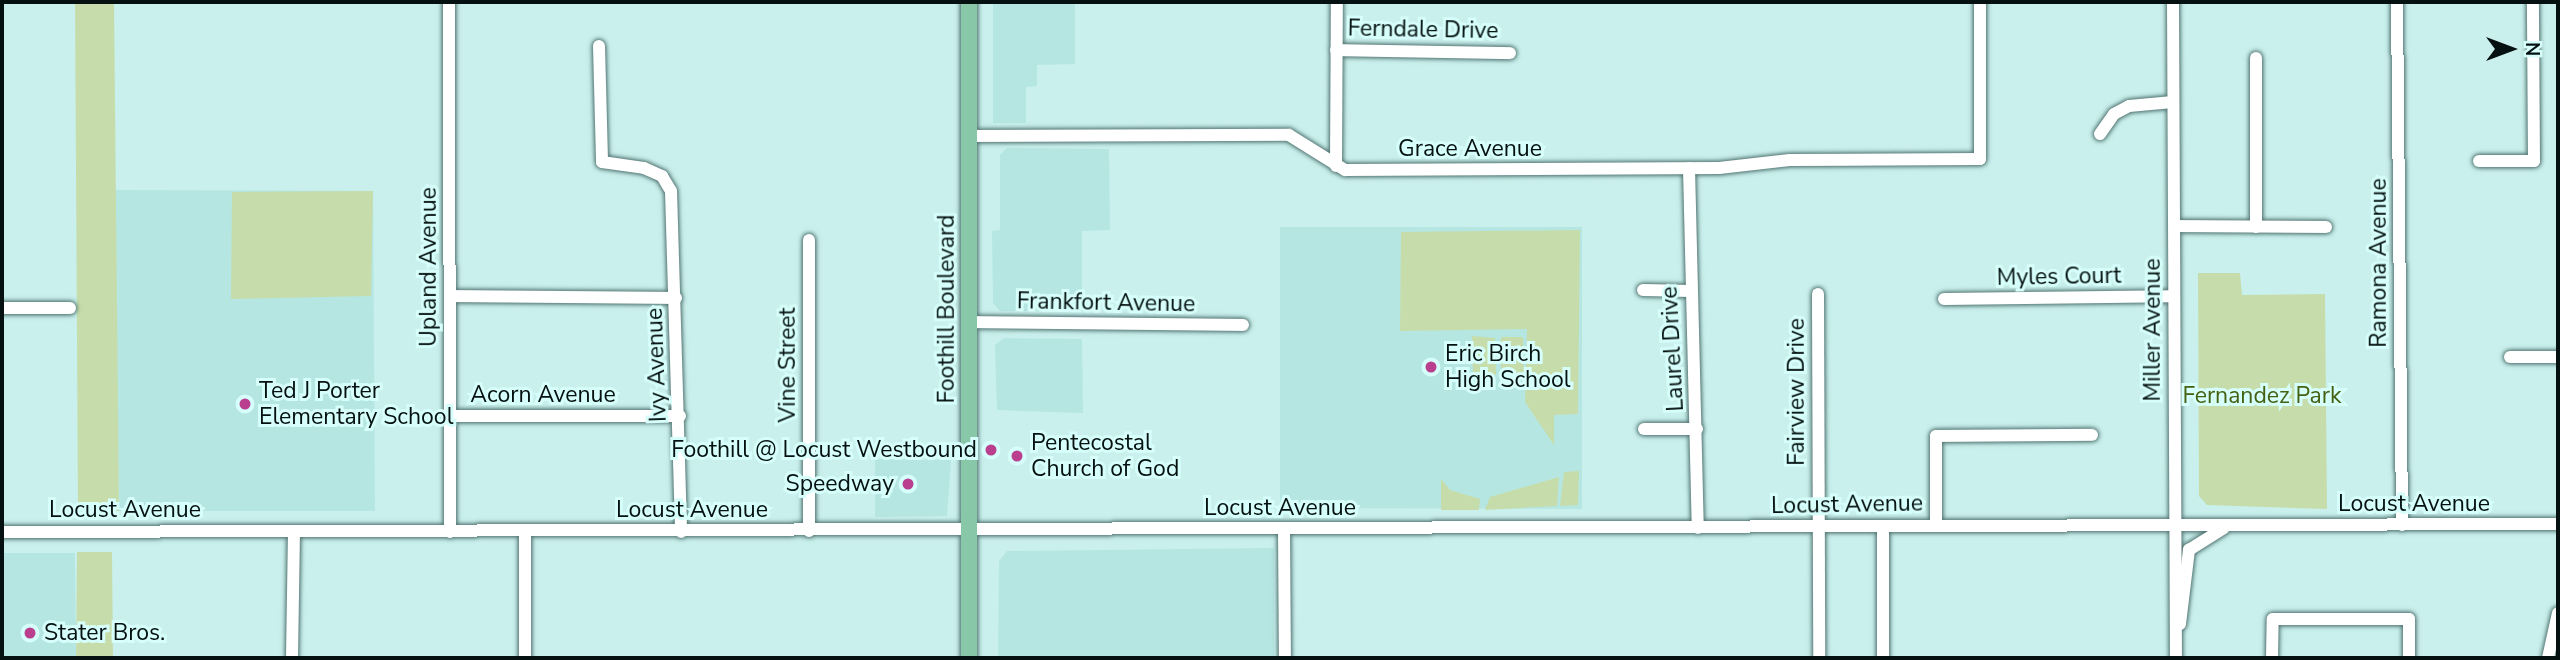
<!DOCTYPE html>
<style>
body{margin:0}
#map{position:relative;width:2560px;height:660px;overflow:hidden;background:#c9f0ed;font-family:"Nunito Sans",sans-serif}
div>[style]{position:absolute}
.built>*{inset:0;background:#b5e6e2}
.green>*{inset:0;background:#c6ddab}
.roads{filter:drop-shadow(0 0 2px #527572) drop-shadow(0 0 2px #527572)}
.minor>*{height:12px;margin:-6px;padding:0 6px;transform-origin:6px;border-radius:6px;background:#fff}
.major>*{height:16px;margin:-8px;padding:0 8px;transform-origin:8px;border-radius:8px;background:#89c7a9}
.dots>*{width:19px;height:19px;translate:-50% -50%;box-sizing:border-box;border:4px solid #d6fefa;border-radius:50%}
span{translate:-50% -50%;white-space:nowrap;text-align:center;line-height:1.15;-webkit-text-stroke:6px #d6fefa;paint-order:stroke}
.street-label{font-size:23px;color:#041110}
.poi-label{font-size:23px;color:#041110}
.left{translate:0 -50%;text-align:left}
.right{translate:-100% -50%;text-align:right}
.park-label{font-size:23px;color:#446010}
.frame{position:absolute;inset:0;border:4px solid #041110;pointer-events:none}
.north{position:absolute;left:2476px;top:14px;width:70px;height:70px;-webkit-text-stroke:5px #d6fefa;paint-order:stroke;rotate:90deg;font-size:19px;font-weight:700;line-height:28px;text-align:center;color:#041110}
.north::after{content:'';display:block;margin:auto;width:24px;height:32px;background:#041110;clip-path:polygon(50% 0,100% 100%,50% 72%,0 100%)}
</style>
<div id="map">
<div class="built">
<i style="clip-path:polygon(993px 2px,1075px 2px,1075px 64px,1037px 65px,1037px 86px,1026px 87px,1026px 123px,993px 123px)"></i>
<i style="clip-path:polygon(1007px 148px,1109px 149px,1110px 230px,1082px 231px,1082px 311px,1000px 311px,993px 303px,992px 231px,1000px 230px,1000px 155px)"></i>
<i style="clip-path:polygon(113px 190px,373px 191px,375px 511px,119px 511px)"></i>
<i style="clip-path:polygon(1280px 227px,1582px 227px,1582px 509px,1280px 508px)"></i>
<i style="clip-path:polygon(1004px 338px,1082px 339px,1083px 413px,997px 410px,995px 345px)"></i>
<i style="clip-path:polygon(875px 459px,951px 460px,947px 516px,875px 517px)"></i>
<i style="clip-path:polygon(1274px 548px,1274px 658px,998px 658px,999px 561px,1007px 551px)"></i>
<i style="clip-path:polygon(2px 553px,75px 553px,76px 658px,2px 658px)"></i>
</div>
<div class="green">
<i style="clip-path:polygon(75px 2px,114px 2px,119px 511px,78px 509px)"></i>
<i style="clip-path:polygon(373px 191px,371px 296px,231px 299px,232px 192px)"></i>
<i style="clip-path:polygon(1580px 230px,1578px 414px,1554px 415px,1554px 445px,1525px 402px,1527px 329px,1400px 331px,1401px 232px)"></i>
<i style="clip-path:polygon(2198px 273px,2240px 273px,2242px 295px,2325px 294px,2327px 509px,2207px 505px,2199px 496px)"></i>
<i style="clip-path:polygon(1472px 336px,1495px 338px,1496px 375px,1473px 375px)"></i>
<i style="clip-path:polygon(1501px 337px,1523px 337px,1524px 376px,1501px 376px)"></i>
<i style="clip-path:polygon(1579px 471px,1578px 505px,1560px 506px,1564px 472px)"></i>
<i style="clip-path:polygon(1559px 477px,1557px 506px,1485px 510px,1490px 497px)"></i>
<i style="clip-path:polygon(1441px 479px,1450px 490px,1480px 499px,1479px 510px,1441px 510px)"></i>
<i style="clip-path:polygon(77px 552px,112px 552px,113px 658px,76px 658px)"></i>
</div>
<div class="roads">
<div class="minor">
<i style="left:449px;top:2px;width:530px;rotate:89.89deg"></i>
<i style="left:2173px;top:2px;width:656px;rotate:89.74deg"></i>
<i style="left:2397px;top:2px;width:523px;rotate:89.45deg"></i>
<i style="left:599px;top:46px;width:116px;rotate:88.5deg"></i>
<i style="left:602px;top:162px;width:42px;rotate:8.1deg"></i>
<i style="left:644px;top:168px;width:20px;rotate:24deg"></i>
<i style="left:662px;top:176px;width:17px;rotate:59deg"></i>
<i style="left:671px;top:191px;width:341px;rotate:88.3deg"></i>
<i style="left:1336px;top:50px;width:174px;rotate:1deg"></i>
<i style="left:2256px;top:58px;width:169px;rotate:90deg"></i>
<i style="left:2100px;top:134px;width:24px;rotate:-55deg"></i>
<i style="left:2114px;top:114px;width:17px;rotate:-28deg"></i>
<i style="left:2129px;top:106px;width:44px;rotate:-5.2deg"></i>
<i style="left:970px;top:136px;width:319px;rotate:-0.2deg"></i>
<i style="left:1289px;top:135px;width:66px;rotate:32deg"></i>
<i style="left:1345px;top:170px;width:374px;rotate:-0.3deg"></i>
<i style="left:1719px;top:168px;width:71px;rotate:-6.4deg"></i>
<i style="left:1790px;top:160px;width:190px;rotate:-0.3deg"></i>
<i style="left:1980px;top:159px;width:157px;rotate:-90deg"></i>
<i style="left:2479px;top:161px;width:55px"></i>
<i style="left:2534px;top:161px;width:159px;rotate:-90.4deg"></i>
<i style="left:1336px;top:166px;width:164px;rotate:-89.7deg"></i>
<i style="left:1689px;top:168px;width:360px;rotate:88.6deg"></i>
<i style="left:2175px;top:226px;width:151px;rotate:0.4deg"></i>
<i style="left:809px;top:240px;width:291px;rotate:90deg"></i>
<i style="left:1643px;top:290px;width:48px;rotate:1.2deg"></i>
<i style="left:1818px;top:294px;width:364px;rotate:89.8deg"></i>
<i style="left:451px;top:296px;width:225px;rotate:0.5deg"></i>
<i style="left:1944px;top:299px;width:230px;rotate:-0.7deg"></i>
<i style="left:2px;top:308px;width:68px"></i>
<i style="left:969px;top:322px;width:274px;rotate:0.6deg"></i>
<i style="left:2510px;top:357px;width:48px"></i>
<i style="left:449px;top:416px;width:231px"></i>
<i style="left:1644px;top:429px;width:53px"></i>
<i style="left:1936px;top:525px;width:89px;rotate:-90deg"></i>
<i style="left:1936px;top:436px;width:156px;rotate:-0.4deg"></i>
<i style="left:1284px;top:528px;width:130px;rotate:89.6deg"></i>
<i style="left:2px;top:532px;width:2556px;rotate:-0.18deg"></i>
<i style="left:2180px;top:624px;width:75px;rotate:-83.1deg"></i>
<i style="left:2189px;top:550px;width:41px;rotate:-32.2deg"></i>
<i style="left:292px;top:658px;width:127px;rotate:-89.1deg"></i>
<i style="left:525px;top:658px;width:127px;rotate:-90deg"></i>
<i style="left:1883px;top:658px;width:132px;rotate:-90deg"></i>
<i style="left:2272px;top:658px;width:39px;rotate:-89deg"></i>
<i style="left:2273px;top:619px;width:136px"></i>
<i style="left:2409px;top:619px;width:39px;rotate:90deg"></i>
<i style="left:2548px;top:658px;width:46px;rotate:-77.5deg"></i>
</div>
<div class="major">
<i style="left:969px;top:2px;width:656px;rotate:90deg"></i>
</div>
</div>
<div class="dots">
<i style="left:1431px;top:367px;background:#bb3f8f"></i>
<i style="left:245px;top:404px;background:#bb3f8f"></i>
<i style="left:991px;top:450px;background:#bb3f8f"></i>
<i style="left:1017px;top:456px;background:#bb3f8f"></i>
<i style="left:908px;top:484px;background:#bb3f8f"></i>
<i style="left:30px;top:633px;background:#bb3f8f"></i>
</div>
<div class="street-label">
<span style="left:1423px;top:30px;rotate:1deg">Ferndale Drive</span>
<span style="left:1470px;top:149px">Grace Avenue</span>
<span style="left:2379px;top:263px;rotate:-90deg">Ramona Avenue</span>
<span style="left:429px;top:267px;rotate:-90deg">Upland Avenue</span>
<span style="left:2059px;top:277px;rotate:-1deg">Myles Court</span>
<span style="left:1106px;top:303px;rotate:1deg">Frankfort Avenue</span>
<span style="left:947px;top:309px;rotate:-90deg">Foothill Boulevard</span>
<span style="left:2153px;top:330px;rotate:-90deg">Miller Avenue</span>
<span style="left:1673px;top:349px;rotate:-93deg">Laurel Drive</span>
<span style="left:657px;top:365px;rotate:-92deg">Ivy Avenue</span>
<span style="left:788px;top:365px;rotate:-90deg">Vine Street</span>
<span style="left:1797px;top:392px;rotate:-90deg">Fairview Drive</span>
<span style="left:543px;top:395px">Acorn Avenue</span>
<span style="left:2414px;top:504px">Locust Avenue</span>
<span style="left:1847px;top:505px;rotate:-1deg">Locust Avenue</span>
<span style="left:1280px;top:508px">Locust Avenue</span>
<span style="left:125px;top:510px">Locust Avenue</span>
<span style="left:692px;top:510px">Locust Avenue</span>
</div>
<div class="poi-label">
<span class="left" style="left:1445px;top:367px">Eric Birch<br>High School</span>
<span class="left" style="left:259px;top:404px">Ted J Porter<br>Elementary School</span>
<span class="left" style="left:1031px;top:456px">Pentecostal<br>Church of God</span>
<span class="right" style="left:977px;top:450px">Foothill @ Locust Westbound</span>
<span class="right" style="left:894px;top:484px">Speedway</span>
<span class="left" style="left:44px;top:633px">Stater Bros.</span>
</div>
<div class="park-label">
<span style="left:2262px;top:396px">Fernandez Park</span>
</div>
<div class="frame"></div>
<div class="north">N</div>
</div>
